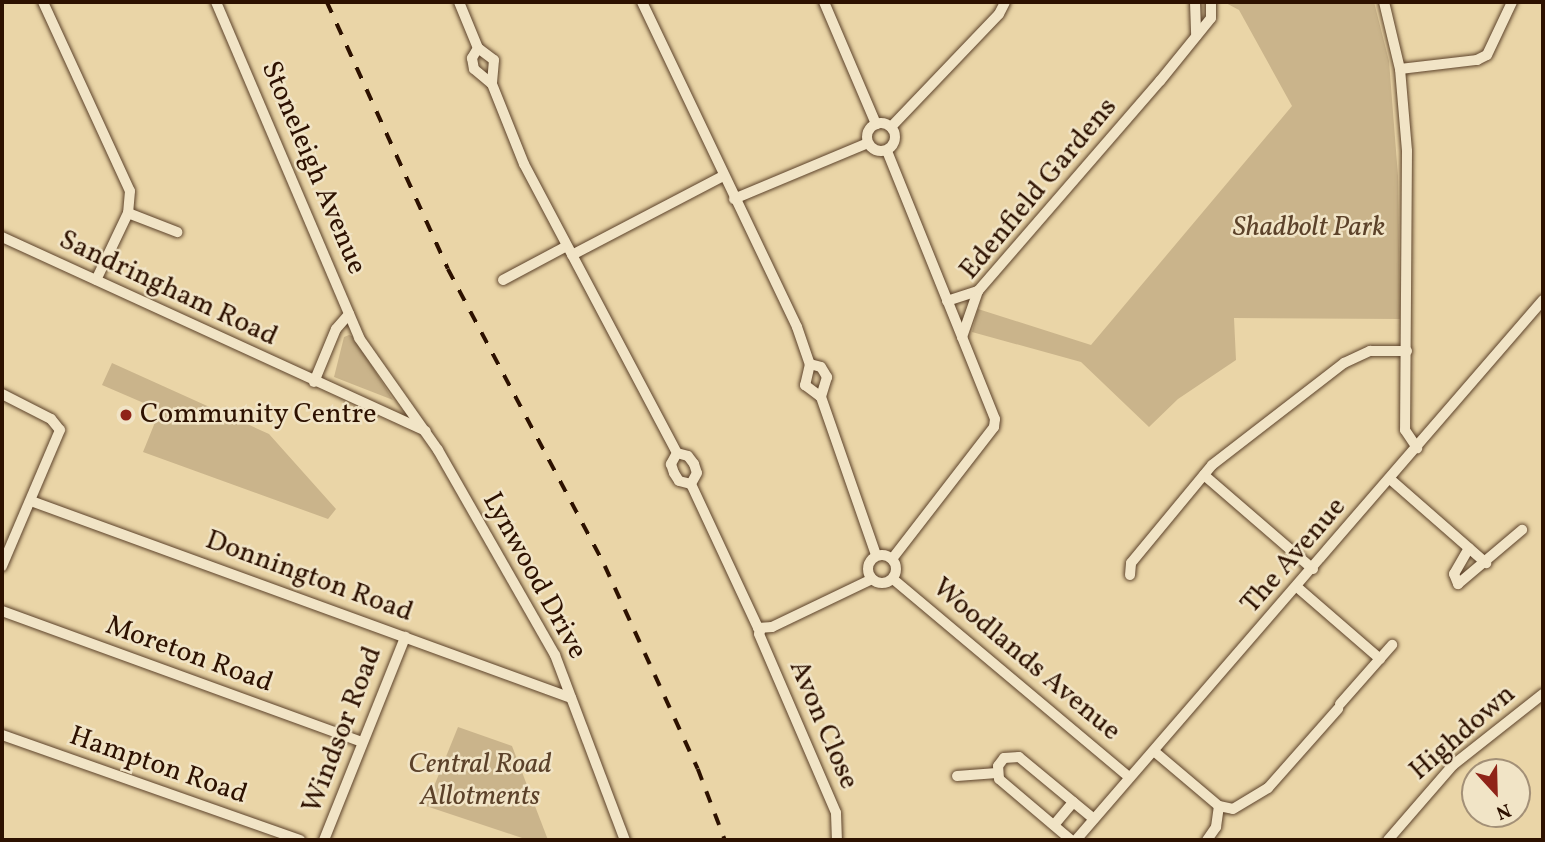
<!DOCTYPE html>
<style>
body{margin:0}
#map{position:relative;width:1545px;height:842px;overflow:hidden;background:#ead5a7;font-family:Vollkorn,serif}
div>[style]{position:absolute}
.green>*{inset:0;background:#cab48b}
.roads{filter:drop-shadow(0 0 2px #5c422a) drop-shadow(0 0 2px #5c422a)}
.minor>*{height:10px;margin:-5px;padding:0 5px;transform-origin:5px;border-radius:5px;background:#f1e4c6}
.minor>.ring{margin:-5px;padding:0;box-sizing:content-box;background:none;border:10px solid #f1e4c6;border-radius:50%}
.rail>*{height:3.5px;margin-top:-1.75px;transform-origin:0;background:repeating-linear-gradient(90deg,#2d1100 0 12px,transparent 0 24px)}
.dots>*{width:19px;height:19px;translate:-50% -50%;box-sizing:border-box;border:4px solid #f1e4c6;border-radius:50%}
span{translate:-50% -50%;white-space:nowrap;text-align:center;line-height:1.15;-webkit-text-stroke:5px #f1e4c6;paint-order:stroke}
.street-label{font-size:28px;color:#2d1100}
.park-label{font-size:28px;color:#5c422a;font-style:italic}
.poi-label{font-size:28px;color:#2d1100}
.left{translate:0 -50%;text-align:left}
.frame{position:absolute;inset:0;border:4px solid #2d1100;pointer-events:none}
.north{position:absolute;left:1461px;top:758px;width:70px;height:70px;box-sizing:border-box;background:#f1e4c6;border:2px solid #a39077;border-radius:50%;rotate:158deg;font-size:19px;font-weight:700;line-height:28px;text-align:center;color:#2d1100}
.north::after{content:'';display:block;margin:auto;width:24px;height:32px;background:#8f2418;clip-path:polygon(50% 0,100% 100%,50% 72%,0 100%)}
</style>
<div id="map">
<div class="green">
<i style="clip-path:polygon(1224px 2px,1374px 2px,1389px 61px,1398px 176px,1400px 319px,1234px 318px,1236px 360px,1178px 399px,1149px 427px,1081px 362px,972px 332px,978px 309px,1091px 345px,1292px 106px,1239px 10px)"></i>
<i style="clip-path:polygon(349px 335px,354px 337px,393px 400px,334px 377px,344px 337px)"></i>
<i style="clip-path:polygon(112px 363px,269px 434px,336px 509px,328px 519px,143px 452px,160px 410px,102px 385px)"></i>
<i style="clip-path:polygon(458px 727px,512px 746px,548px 840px,528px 840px,426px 806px)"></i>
</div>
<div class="roads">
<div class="minor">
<i style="left:43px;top:2px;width:208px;rotate:65.3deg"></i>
<i style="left:130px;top:191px;width:22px;rotate:95deg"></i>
<i style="left:128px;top:213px;width:74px;rotate:115.5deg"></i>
<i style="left:216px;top:2px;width:365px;rotate:66.9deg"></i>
<i style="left:359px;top:338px;width:137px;rotate:54.8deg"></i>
<i style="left:438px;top:450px;width:236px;rotate:60.3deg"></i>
<i style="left:555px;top:655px;width:198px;rotate:69.3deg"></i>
<i style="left:459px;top:2px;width:50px;rotate:67.6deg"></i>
<i style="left:478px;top:48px;width:20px;rotate:37deg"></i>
<i style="left:494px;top:60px;width:24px;rotate:95deg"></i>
<i style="left:492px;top:84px;width:86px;rotate:68.2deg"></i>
<i style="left:524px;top:164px;width:327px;rotate:62.1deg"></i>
<i style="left:677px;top:453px;width:11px;rotate:15deg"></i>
<i style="left:688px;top:456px;width:10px;rotate:53deg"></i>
<i style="left:694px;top:464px;width:9px;rotate:72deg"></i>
<i style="left:697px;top:473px;width:13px;rotate:119deg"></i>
<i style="left:642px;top:2px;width:360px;rotate:64.5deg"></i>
<i style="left:797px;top:327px;width:39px;rotate:71deg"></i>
<i style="left:810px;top:364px;width:22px;rotate:103deg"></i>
<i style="left:805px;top:385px;width:20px;rotate:37deg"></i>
<i style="left:821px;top:397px;width:167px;rotate:70.8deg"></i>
<i style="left:824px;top:2px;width:133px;rotate:66.9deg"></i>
<i style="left:1195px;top:2px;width:34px;rotate:88deg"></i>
<i style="left:1384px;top:2px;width:69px;rotate:76.6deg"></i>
<i style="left:1400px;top:69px;width:82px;rotate:85.1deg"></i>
<i style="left:1407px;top:151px;width:279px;rotate:90.4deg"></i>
<i style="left:1405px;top:430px;width:22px;rotate:56deg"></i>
<i style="left:478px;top:48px;width:12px;rotate:121deg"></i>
<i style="left:472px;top:58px;width:11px;rotate:80deg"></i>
<i style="left:474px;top:69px;width:23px;rotate:40deg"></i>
<i style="left:1400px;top:69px;width:78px;rotate:-6.7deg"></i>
<i style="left:1477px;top:60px;width:11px;rotate:-27deg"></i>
<i style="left:1487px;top:55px;width:59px;rotate:-64.7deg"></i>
<i class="ring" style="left:867px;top:123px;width:18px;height:18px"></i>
<i style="left:891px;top:127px;width:156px;rotate:-46.3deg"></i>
<i style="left:999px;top:14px;width:13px;rotate:-63deg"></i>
<i style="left:887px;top:151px;width:201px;rotate:68deg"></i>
<i style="left:734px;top:199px;width:145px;rotate:-22.7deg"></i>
<i style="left:128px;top:213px;width:53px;rotate:21.2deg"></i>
<i style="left:2px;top:237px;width:466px;rotate:24.6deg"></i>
<i style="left:572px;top:255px;width:170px;rotate:-27.6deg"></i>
<i style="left:503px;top:280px;width:72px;rotate:-28deg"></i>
<i style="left:947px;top:301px;width:33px;rotate:-18deg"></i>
<i style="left:810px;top:364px;width:11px;rotate:15deg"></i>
<i style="left:821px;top:367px;width:12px;rotate:59deg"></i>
<i style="left:827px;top:377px;width:21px;rotate:107deg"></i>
<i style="left:314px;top:382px;width:57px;rotate:-67.5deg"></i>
<i style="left:336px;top:329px;width:20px;rotate:-49deg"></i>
<i style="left:2px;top:394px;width:55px;rotate:27deg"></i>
<i style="left:51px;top:419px;width:14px;rotate:51deg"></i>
<i style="left:60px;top:430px;width:148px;rotate:113.1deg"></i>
<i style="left:677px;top:453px;width:13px;rotate:119deg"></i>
<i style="left:671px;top:464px;width:9px;rotate:72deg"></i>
<i style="left:674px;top:473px;width:9px;rotate:58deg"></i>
<i style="left:679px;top:481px;width:12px;rotate:14deg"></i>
<i style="left:1204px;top:475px;width:144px;rotate:40.8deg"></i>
<i style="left:1390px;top:479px;width:128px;rotate:41.2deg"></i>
<i style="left:691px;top:484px;width:159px;rotate:65deg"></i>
<i style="left:758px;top:628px;width:14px;rotate:-4deg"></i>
<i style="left:772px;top:627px;width:111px;rotate:-25.6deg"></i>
<i style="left:31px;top:501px;width:575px;rotate:20.04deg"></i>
<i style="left:1469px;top:548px;width:30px;rotate:120deg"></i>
<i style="left:1454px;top:574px;width:11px;rotate:68deg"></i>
<i style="left:1458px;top:584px;width:84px;rotate:-40.2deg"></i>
<i class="ring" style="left:868px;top:555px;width:18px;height:18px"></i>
<i style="left:892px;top:559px;width:167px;rotate:-52.3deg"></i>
<i style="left:994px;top:427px;width:8px;rotate:-83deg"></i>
<i style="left:995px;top:419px;width:88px;rotate:-111.9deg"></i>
<i style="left:962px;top:337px;width:49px;rotate:-70.8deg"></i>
<i style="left:978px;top:291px;width:278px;rotate:-49.1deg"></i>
<i style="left:1160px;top:81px;width:81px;rotate:-51deg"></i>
<i style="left:1211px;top:18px;width:16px;rotate:-90deg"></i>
<i style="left:1130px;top:575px;width:12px;rotate:-85deg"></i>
<i style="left:1131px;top:563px;width:127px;rotate:-50.4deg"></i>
<i style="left:1212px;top:465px;width:167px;rotate:-37.7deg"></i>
<i style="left:1344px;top:363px;width:29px;rotate:-25deg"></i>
<i style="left:1370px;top:351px;width:37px"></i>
<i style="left:893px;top:579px;width:308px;rotate:40deg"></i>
<i style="left:1297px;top:587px;width:110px;rotate:40.9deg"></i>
<i style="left:2px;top:611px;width:382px;rotate:20deg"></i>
<i style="left:761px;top:629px;width:5px;rotate:112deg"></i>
<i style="left:759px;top:634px;width:195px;rotate:66.7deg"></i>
<i style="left:836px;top:813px;width:27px;rotate:88deg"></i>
<i style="left:1340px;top:704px;width:79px;rotate:-48.6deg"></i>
<i style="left:2px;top:735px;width:316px;rotate:19.4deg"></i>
<i style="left:1155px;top:752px;width:84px;rotate:40.2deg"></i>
<i style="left:1219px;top:806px;width:14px;rotate:12deg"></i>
<i style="left:1233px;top:809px;width:41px;rotate:-31deg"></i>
<i style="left:1268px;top:788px;width:106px;rotate:-48.5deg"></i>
<i style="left:957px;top:776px;width:40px;rotate:-4.3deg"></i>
<i style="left:1054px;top:825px;width:30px;rotate:-50deg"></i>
<i style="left:324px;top:840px;width:219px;rotate:-68.2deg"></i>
<i style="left:1071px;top:840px;width:94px;rotate:-139.7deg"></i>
<i style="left:999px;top:779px;width:13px;rotate:-94deg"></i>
<i style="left:998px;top:766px;width:10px;rotate:-53deg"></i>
<i style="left:1004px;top:758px;width:15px;rotate:-4deg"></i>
<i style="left:1019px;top:757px;width:97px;rotate:39.6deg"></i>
<i style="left:1076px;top:840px;width:714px;rotate:-49.15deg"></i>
<i style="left:1207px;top:840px;width:16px;rotate:-55deg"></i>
<i style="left:1216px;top:827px;width:21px;rotate:-82deg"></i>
<i style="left:1388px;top:840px;width:99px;rotate:-49.1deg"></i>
<i style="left:1453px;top:765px;width:115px;rotate:-38.3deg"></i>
</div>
</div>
<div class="rail">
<i style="left:327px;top:2px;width:293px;rotate:65.6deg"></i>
<i style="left:448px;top:269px;width:336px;rotate:62.1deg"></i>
<i style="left:605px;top:566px;width:223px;rotate:65.4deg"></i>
<i style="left:698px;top:769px;width:76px;rotate:69.2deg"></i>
</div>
<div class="dots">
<i style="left:126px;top:415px;background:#8f2418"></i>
</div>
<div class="street-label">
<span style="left:313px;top:168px;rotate:67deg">Stoneleigh Avenue</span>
<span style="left:1039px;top:189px;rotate:-50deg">Edenfield Gardens</span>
<span style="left:168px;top:289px;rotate:25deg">Sandringham Road</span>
<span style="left:1294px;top:556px;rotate:-49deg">The Avenue</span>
<span style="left:534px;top:576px;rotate:61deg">Lynwood Drive</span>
<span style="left:309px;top:577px;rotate:20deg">Donnington Road</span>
<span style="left:189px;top:655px;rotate:20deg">Moreton Road</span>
<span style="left:1026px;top:660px;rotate:40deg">Woodlands Avenue</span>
<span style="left:823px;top:725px;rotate:67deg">Avon Close</span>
<span style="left:343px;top:730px;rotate:-69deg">Windsor Road</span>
<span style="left:1463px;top:733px;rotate:-41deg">Highdown</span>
<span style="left:158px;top:766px;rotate:19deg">Hampton Road</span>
</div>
<div class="park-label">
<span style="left:1309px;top:228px">Shadbolt Park</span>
<span style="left:480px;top:781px">Central Road<br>Allotments</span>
</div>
<div class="poi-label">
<span class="left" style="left:140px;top:415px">Community Centre</span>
</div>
<div class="frame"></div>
<div class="north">N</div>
</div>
